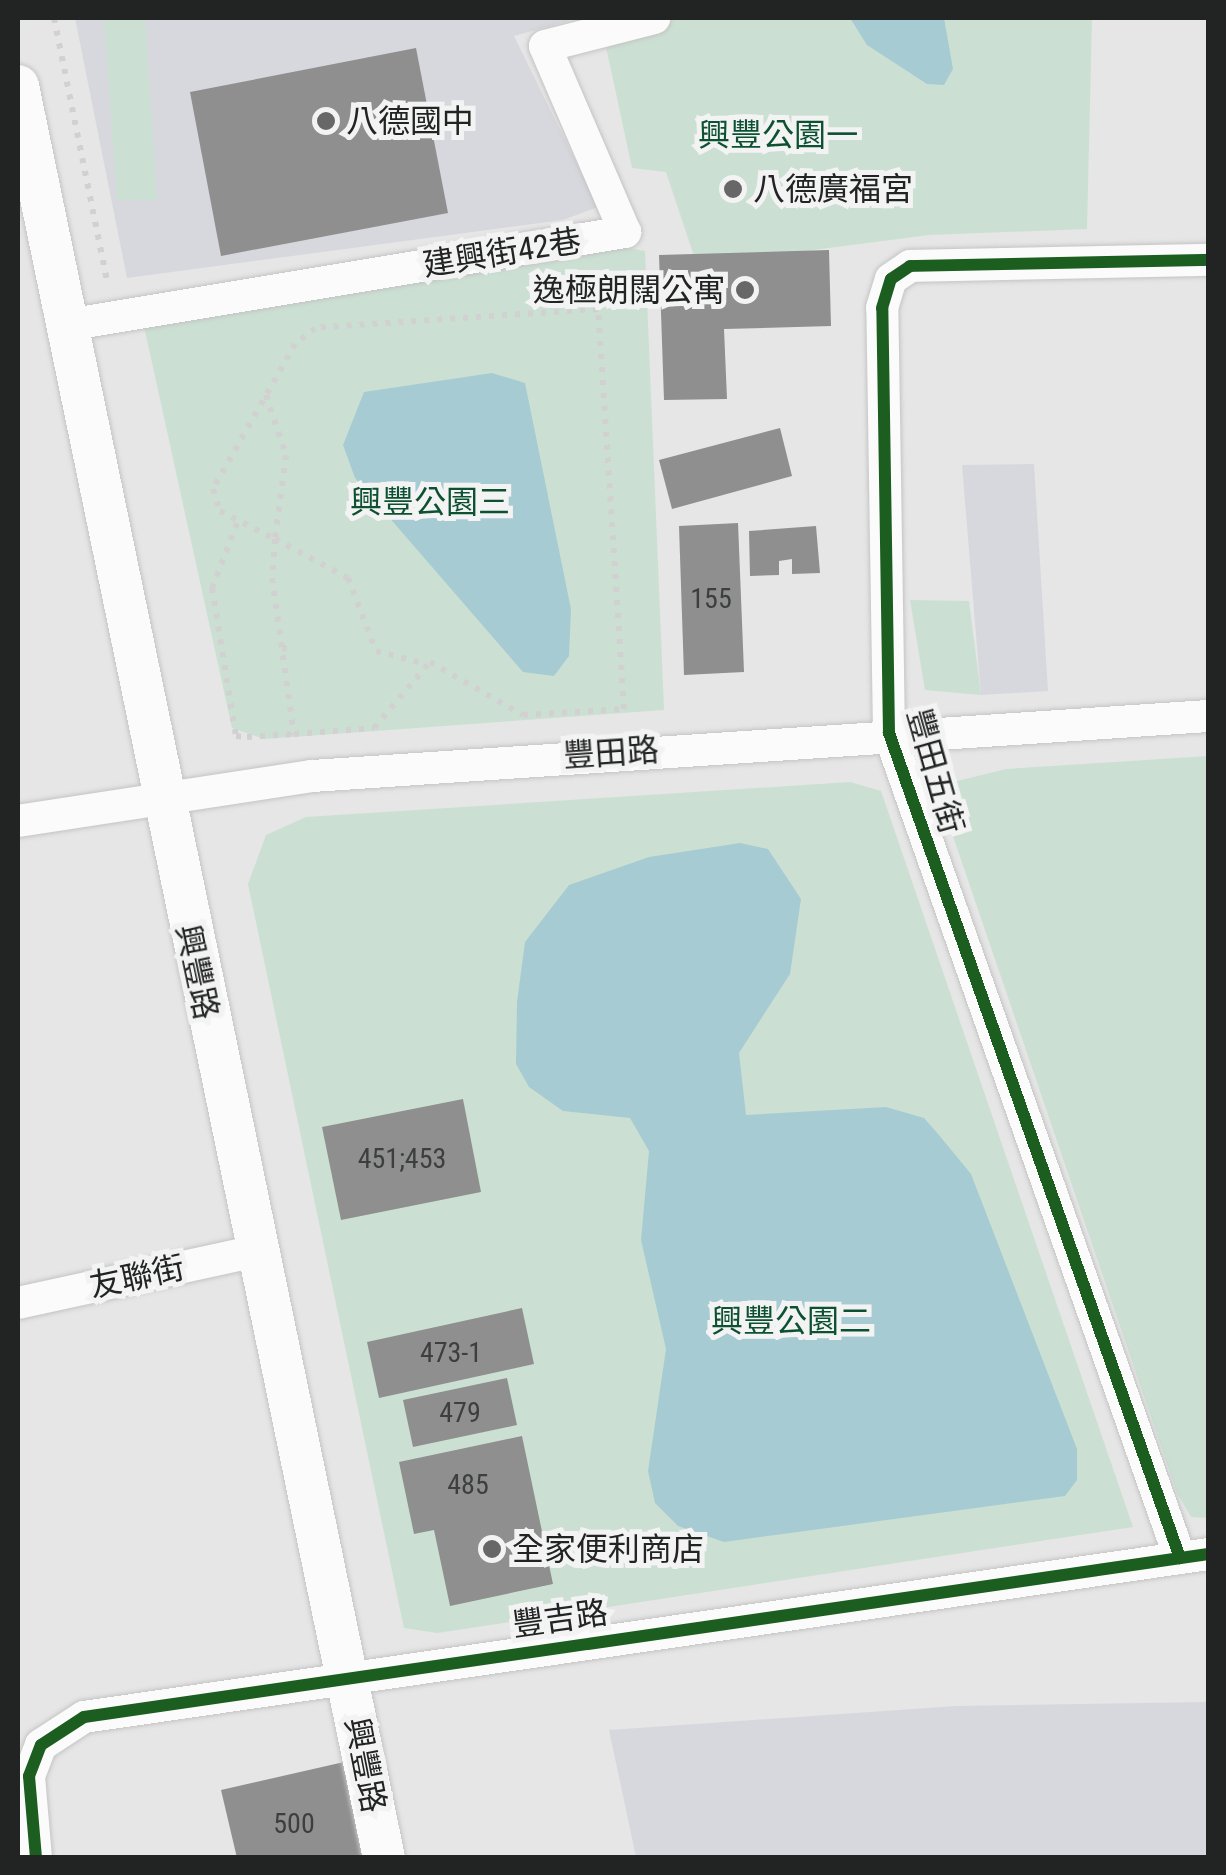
<!DOCTYPE html>
<meta charset="utf-8">
<style>
body{margin:0}
#map{position:relative;width:1226px;height:1875px;overflow:hidden;background:#e6e6e6;font-family:"Roboto Condensed","Noto Sans TC",sans-serif}
div>[style]{position:absolute}
.built>*{inset:0;background:#d7d8dd}
.green>*{inset:0;background:#cbe0d3}
.water>*{inset:0;background:#a7cbd2}
.building>*{inset:0;background:#8f8f8f}
.path>*{height:6px;margin-top:-3px;transform-origin:0;background:repeating-linear-gradient(90deg,#d1d1d1 0 5px,transparent 0 13px)}
.roads{filter:drop-shadow(0 0 2px #c4c4c4) drop-shadow(0 0 2px #c4c4c4)}
.minor>*{height:32px;margin:-16px;padding:0 16px;transform-origin:16px;border-radius:16px;background:#fbfbfb}
.major>*{height:42px;margin:-21px;padding:0 21px;transform-origin:21px;border-radius:21px;background:#fbfbfb}
.cycleway>*{height:12px;margin:-6px;padding:0 6px;transform-origin:6px;border-radius:6px;background:#1b5e20}
.dots>*{width:28px;height:28px;translate:-50% -50%;box-sizing:border-box;border:5px solid #f3f3f4;border-radius:50%}
span{translate:-50% -50%;white-space:nowrap;text-align:center;line-height:1.15;-webkit-text-stroke:10px #f3f3f4;paint-order:stroke}
.number-label{font-size:28px;color:#3d3e3e}
.number-label span{-webkit-text-stroke-width:0}
.poi-label{font-size:32px;color:#222323}
.left{translate:0 -50%;text-align:left}
.right{translate:-100% -50%;text-align:right}
.park-label{font-size:32px;color:#0c5131}
.street-label{font-size:32px;color:#222323}
.frame{position:absolute;inset:0;border:20px solid #222323;pointer-events:none}
</style>
<div id="map">
<div class="built">
<i style="clip-path:polygon(75px 18px,578px 18px,514px 36px,598px 207px,563px 220px,127px 278px)"></i>
<i style="clip-path:polygon(1034px 464px,1048px 691px,981px 695px,962px 465px)"></i>
<i style="clip-path:polygon(1208px 1702px,1208px 1858px,636px 1857px,609px 1730px,956px 1706px)"></i>
</div>
<div class="green">
<i style="clip-path:polygon(104px 18px,145px 18px,157px 200px,117px 200px)"></i>
<i style="clip-path:polygon(678px 18px,1092px 18px,1087px 229px,929px 235px,697px 265px,666px 172px,632px 168px,605px 42px)"></i>
<i style="clip-path:polygon(599px 243px,645px 251px,664px 710px,264px 739px,232px 728px,144px 326px)"></i>
<i style="clip-path:polygon(910px 600px,969px 601px,981px 695px,925px 690px)"></i>
<i style="clip-path:polygon(1208px 756px,1208px 1518px,1191px 1517px,1177px 1493px,942px 804px,953px 782px,1006px 769px)"></i>
<i style="clip-path:polygon(850px 782px,881px 791px,1133px 1527px,437px 1633px,404px 1628px,248px 884px,266px 835px,306px 817px)"></i>
</div>
<div class="water">
<i style="clip-path:polygon(850px 18px,944px 18px,953px 69px,944px 85px,927px 84px,867px 45px)"></i>
<i style="clip-path:polygon(492px 373px,525px 383px,571px 609px,569px 656px,554px 676px,523px 672px,355px 478px,343px 445px,364px 392px)"></i>
<i style="clip-path:polygon(740px 843px,768px 849px,801px 899px,790px 974px,739px 1053px,746px 1115px,886px 1107px,924px 1118px,939px 1135px,971px 1174px,1077px 1449px,1077px 1480px,1065px 1496px,724px 1542px,678px 1526px,655px 1503px,648px 1471px,666px 1349px,641px 1240px,649px 1151px,630px 1118px,563px 1111px,529px 1087px,516px 1064px,517px 1002px,525px 942px,569px 885px,649px 857px)"></i>
</div>
<div class="building">
<i style="clip-path:polygon(416px 48px,448px 213px,221px 256px,190px 92px)"></i>
<i style="clip-path:polygon(829px 250px,831px 326px,724px 329px,727px 399px,664px 400px,659px 255px)"></i>
<i style="clip-path:polygon(780px 428px,792px 476px,672px 509px,659px 460px)"></i>
<i style="clip-path:polygon(738px 523px,744px 672px,684px 675px,679px 526px)"></i>
<i style="clip-path:polygon(816px 526px,820px 573px,792px 574px,792px 559px,779px 561px,779px 575px,750px 576px,749px 531px)"></i>
<i style="clip-path:polygon(463px 1099px,481px 1192px,341px 1220px,322px 1127px)"></i>
<i style="clip-path:polygon(522px 1308px,534px 1364px,379px 1398px,367px 1342px)"></i>
<i style="clip-path:polygon(507px 1378px,517px 1425px,413px 1447px,403px 1400px)"></i>
<i style="clip-path:polygon(522px 1436px,553px 1584px,450px 1606px,434px 1530px,414px 1534px,399px 1462px)"></i>
<i style="clip-path:polygon(344px 1762px,366px 1858px,237px 1858px,221px 1790px)"></i>
</div>
<div class="path">
<i style="left:54px;top:18px;width:273px;rotate:78.6deg"></i>
<i style="left:266px;top:395px;width:63px;rotate:71.6deg"></i>
<i style="left:286px;top:455px;width:85px;rotate:97.5deg"></i>
<i style="left:275px;top:539px;width:83px;rotate:28.1deg"></i>
<i style="left:348px;top:578px;width:78px;rotate:69deg"></i>
<i style="left:376px;top:651px;width:48px;rotate:14.6deg"></i>
<i style="left:237px;top:523px;width:70px;rotate:111deg"></i>
<i style="left:212px;top:588px;width:150px;rotate:80.8deg"></i>
<i style="left:236px;top:736px;width:11px;rotate:5deg"></i>
<i style="left:247px;top:737px;width:47px;rotate:-3.7deg"></i>
<i style="left:294px;top:734px;width:80px;rotate:-4.3deg"></i>
<i style="left:374px;top:728px;width:87px;rotate:-49.7deg"></i>
<i style="left:430px;top:662px;width:107px;rotate:29.7deg"></i>
<i style="left:523px;top:715px;width:101px;rotate:-3.4deg"></i>
<i style="left:624px;top:709px;width:401px;rotate:-93.7deg"></i>
<i style="left:598px;top:309px;width:284px;rotate:176.2deg"></i>
<i style="left:315px;top:328px;width:26px;rotate:141deg"></i>
<i style="left:295px;top:344px;width:167px;rotate:119.5deg"></i>
<i style="left:213px;top:489px;width:23px;rotate:72deg"></i>
<i style="left:220px;top:511px;width:62px;rotate:27deg"></i>
<i style="left:275px;top:539px;width:39px;rotate:94deg"></i>
<i style="left:272px;top:578px;width:158px;rotate:82deg"></i>
<i style="left:282px;top:649px;width:13px;rotate:-13deg"></i>
</div>
<div class="roads">
<div class="minor">
<i style="left:67px;top:325px;width:566px;rotate:-9.46deg"></i>
<i style="left:625px;top:232px;width:202px;rotate:-113.3deg"></i>
<i style="left:545px;top:46px;width:113px;rotate:-14.4deg"></i>
<i style="left:18px;top:821px;width:297px;rotate:-8.7deg"></i>
<i style="left:312px;top:776px;width:898px;rotate:-3.83deg"></i>
<i style="left:18px;top:1303px;width:244px;rotate:-12.3deg"></i>
<i style="left:1180px;top:1558px;width:875px;rotate:-109.43deg"></i>
<i style="left:889px;top:733px;width:425px;rotate:-90.9deg"></i>
<i style="left:882px;top:308px;width:30px;rotate:-73deg"></i>
<i style="left:891px;top:279px;width:23px;rotate:-34deg"></i>
<i style="left:910px;top:266px;width:298px;rotate:-1.2deg"></i>
<i style="left:36px;top:1858px;width:82px;rotate:-94.9deg"></i>
<i style="left:29px;top:1776px;width:33px;rotate:-69deg"></i>
<i style="left:41px;top:1745px;width:51px;rotate:-33.1deg"></i>
<i style="left:84px;top:1717px;width:1136px;rotate:-8.25deg"></i>
</div>
<div class="major">
<i style="left:18px;top:86px;width:1809px;rotate:78.33deg"></i>
</div>
</div>
<div class="cycleway">
<i style="left:1180px;top:1558px;width:875px;rotate:-109.43deg"></i>
<i style="left:889px;top:733px;width:425px;rotate:-90.9deg"></i>
<i style="left:882px;top:308px;width:30px;rotate:-73deg"></i>
<i style="left:891px;top:279px;width:23px;rotate:-34deg"></i>
<i style="left:910px;top:266px;width:298px;rotate:-1.2deg"></i>
<i style="left:36px;top:1858px;width:82px;rotate:-94.9deg"></i>
<i style="left:29px;top:1776px;width:33px;rotate:-69deg"></i>
<i style="left:41px;top:1745px;width:51px;rotate:-33.1deg"></i>
<i style="left:84px;top:1717px;width:1136px;rotate:-8.25deg"></i>
</div>
<div class="dots">
<i style="left:326px;top:121px;background:#676767"></i>
<i style="left:733px;top:189px;background:#676767"></i>
<i style="left:745px;top:290px;background:#676767"></i>
<i style="left:492px;top:1549px;background:#676767"></i>
</div>
<div class="number-label">
<span style="left:711px;top:599px">155</span>
<span style="left:402px;top:1159px">451;453</span>
<span style="left:451px;top:1353px">473-1</span>
<span style="left:460px;top:1413px">479</span>
<span style="left:468px;top:1485px">485</span>
<span style="left:294px;top:1824px">500</span>
</div>
<div class="poi-label">
<span class="left" style="left:346px;top:121px">八德國中</span>
<span class="left" style="left:753px;top:189px">八德廣福宮</span>
<span class="right" style="left:725px;top:290px">逸極朗闊公寓</span>
<span class="left" style="left:512px;top:1549px">全家便利商店</span>
</div>
<div class="park-label">
<span style="left:778px;top:135px">興豐公園一</span>
<span style="left:430px;top:502px">興豐公園三</span>
<span style="left:791px;top:1321px">興豐公園二</span>
</div>
<div class="street-label">
<span style="left:502px;top:253px;rotate:-9deg">建興街42巷</span>
<span style="left:611px;top:753px;rotate:-4deg">豐田路</span>
<span style="left:935px;top:771px;rotate:74deg">豐田五街</span>
<span style="left:197px;top:972px;rotate:78deg">興豐路</span>
<span style="left:137px;top:1277px;rotate:-12deg">友聯街</span>
<span style="left:560px;top:1619px;rotate:-8deg">豐吉路</span>
<span style="left:365px;top:1765px;rotate:79deg">興豐路</span>
</div>
<div class="frame"></div>
</div>
